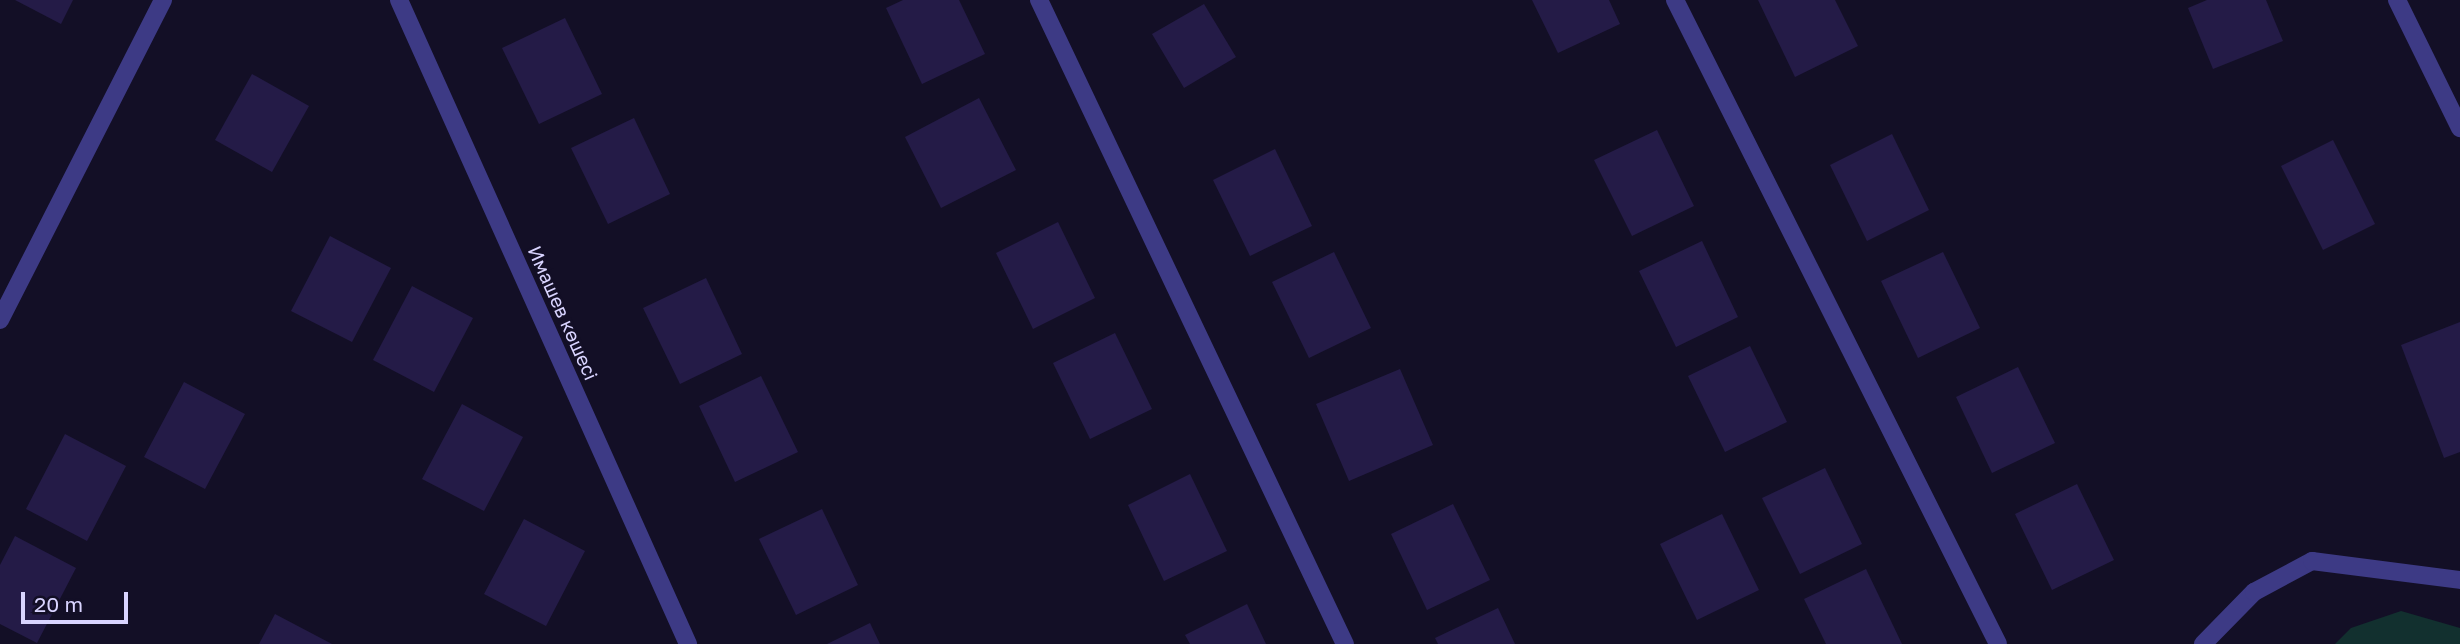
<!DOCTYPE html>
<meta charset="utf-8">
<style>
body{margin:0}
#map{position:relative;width:2460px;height:644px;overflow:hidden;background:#130f26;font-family:"Golos Text",sans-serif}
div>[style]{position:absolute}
.green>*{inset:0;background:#12302f}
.building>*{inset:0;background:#241b47}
.minor>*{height:18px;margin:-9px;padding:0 9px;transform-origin:9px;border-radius:9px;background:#3d3a85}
span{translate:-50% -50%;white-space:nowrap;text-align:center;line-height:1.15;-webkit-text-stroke:5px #130f26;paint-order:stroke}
.street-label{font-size:19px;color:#d9d4ff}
.scale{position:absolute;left:21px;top:592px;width:107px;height:32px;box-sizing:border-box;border:4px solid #d9d4ff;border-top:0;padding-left:9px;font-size:21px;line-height:24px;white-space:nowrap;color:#d9d4ff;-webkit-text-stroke:5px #130f26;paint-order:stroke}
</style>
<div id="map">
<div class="green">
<i style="clip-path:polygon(2401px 611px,2460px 628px,2460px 644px,2335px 644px,2351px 628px)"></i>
</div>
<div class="building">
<i style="clip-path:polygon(15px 0,73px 0,61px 24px)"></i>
<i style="clip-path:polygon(903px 0,959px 0,985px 54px,922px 84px,886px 8px)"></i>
<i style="clip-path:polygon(1532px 0,1609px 0,1620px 24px,1558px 53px)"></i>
<i style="clip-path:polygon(1758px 0,1835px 0,1858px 46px,1795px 77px)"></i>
<i style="clip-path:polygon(2207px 0,2266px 0,2283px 41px,2213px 69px,2188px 8px)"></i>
<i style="clip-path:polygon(1204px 4px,1236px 57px,1184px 88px,1152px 34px)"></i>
<i style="clip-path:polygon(565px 18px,602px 94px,539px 124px,502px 48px)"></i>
<i style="clip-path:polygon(252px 74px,309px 106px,272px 172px,215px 140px)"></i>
<i style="clip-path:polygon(979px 98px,1016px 170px,941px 208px,905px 137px)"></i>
<i style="clip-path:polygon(634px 118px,670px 194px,608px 224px,571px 148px)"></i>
<i style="clip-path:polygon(1657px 130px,1694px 206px,1632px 236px,1594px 160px)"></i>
<i style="clip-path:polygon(1892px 134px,1929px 210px,1867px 241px,1830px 165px)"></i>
<i style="clip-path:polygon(2333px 140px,2375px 224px,2323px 250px,2281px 166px)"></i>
<i style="clip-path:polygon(1275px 149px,1312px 226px,1250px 256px,1213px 180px)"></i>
<i style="clip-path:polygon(1058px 222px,1095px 298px,1033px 329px,996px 253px)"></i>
<i style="clip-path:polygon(330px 236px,391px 268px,352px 342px,291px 311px)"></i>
<i style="clip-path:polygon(1702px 241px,1738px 317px,1676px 347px,1639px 271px)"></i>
<i style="clip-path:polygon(1334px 252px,1371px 328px,1309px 358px,1272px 282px)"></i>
<i style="clip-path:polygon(1943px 252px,1980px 328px,1918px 358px,1881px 281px)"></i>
<i style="clip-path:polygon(706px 278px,742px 354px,680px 384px,643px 308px)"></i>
<i style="clip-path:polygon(412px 286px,473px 318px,434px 392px,373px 360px)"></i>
<i style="clip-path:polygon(2460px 322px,2460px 452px,2444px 458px,2401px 345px)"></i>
<i style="clip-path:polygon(1115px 333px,1152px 409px,1090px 439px,1053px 363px)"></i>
<i style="clip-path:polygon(1750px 346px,1787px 422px,1725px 452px,1688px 376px)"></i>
<i style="clip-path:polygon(2018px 367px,2055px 443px,1992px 473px,1956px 397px)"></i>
<i style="clip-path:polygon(1400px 369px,1433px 445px,1349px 481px,1316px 404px)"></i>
<i style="clip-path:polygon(761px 376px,798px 452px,735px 482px,699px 406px)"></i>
<i style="clip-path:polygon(184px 382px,245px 414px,205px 489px,144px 457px)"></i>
<i style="clip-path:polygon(462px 404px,523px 437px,484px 511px,422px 479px)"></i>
<i style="clip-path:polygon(65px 434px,126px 466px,87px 541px,26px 509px)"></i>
<i style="clip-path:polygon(1825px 468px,1862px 544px,1800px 574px,1762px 498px)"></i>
<i style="clip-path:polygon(1190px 474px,1227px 551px,1164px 581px,1128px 505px)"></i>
<i style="clip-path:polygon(2077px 484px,2114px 560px,2052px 590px,2015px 514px)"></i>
<i style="clip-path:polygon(1453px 504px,1490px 580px,1427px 610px,1391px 534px)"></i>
<i style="clip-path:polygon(822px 509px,858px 585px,796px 615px,759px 539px)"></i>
<i style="clip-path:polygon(1722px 514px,1759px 590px,1697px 620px,1660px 544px)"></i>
<i style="clip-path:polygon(524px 519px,585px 551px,546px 626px,484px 594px)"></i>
<i style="clip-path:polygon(15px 536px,76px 568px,37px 643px,0 624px,0 565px)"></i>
<i style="clip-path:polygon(1866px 569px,1902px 644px,1826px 644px,1804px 599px)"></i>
<i style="clip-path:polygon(1247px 604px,1266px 644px,1190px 644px,1185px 635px)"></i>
<i style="clip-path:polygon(1498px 608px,1515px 644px,1438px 644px,1435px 638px)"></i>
<i style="clip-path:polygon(275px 614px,332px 644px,259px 644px)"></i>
<i style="clip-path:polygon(870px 623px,880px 644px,827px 644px)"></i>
</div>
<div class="minor">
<i style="left:399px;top:0;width:706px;rotate:65.83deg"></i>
<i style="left:1039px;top:0;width:713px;rotate:64.59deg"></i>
<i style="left:1675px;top:0;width:720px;rotate:63.36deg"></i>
<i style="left:2397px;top:0;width:143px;rotate:63.8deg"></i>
<i style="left:0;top:320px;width:359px;rotate:-63deg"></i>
<i style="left:2203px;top:644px;width:73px;rotate:-45.6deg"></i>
<i style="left:2254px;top:592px;width:66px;rotate:-28.1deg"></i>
<i style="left:2312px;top:561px;width:149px;rotate:7.3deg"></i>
</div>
<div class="street-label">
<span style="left:563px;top:313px;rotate:66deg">Имашев көшесі</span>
</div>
<div class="scale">20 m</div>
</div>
